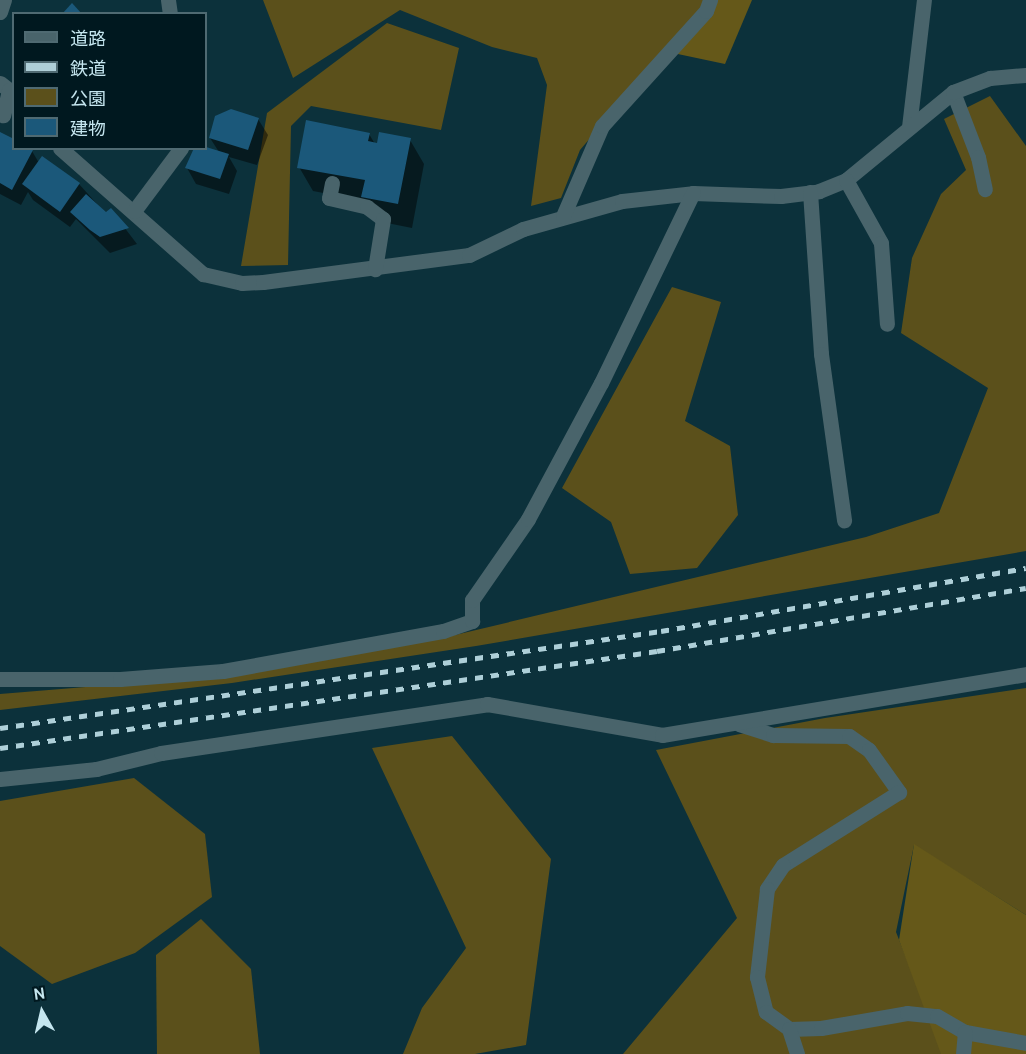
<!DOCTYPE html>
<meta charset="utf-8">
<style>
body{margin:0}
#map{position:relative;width:1026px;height:1054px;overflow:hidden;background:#0c313b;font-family:Cabin,"Noto Sans JP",sans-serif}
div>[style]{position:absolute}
.green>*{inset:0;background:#5b501b}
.forest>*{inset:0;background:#655819}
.shadow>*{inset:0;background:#0007}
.building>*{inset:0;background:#1b587a}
.minor>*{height:15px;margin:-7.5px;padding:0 7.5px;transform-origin:7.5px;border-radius:7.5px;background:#49646b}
.rail>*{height:4.5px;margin-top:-2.25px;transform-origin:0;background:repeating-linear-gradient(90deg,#aecfd8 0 8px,transparent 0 16px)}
span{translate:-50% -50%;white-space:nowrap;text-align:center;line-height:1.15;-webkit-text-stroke:6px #00181f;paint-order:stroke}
.legend{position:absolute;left:12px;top:12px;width:195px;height:138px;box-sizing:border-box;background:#00181f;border:2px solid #4f6a72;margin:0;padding:8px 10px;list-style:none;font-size:18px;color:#c5e6ef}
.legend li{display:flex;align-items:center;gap:12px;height:30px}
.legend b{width:30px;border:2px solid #4f6a72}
.north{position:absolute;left:12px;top:982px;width:60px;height:60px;-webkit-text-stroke:4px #00181f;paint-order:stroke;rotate:352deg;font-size:16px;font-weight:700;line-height:24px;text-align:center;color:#c5e6ef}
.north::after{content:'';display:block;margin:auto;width:21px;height:27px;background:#c5e6ef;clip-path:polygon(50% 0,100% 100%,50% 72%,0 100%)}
</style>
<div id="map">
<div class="green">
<i style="clip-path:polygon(263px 0,704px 0,702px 7px,580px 150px,561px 198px,531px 206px,547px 85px,537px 58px,492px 47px,400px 10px,293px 78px)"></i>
<i style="clip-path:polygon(387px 23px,459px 48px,441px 130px,311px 106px,291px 126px,288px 265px,241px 266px,267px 113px)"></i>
<i style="clip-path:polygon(990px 96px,1026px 146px,1026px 551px,476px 646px,232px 683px,0 710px,0 694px,232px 675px,455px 635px,866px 537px,939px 513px,988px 388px,901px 333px,912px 258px,941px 194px,966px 170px,944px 119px)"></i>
<i style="clip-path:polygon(672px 287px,721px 302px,685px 421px,730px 446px,738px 515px,697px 568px,630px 574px,611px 522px,562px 488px)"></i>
<i style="clip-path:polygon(1026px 688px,1026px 915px,914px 845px,896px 932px,944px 1054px,623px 1054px,737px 918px,656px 750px,825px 718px)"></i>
<i style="clip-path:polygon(452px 736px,551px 859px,526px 1045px,475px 1054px,403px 1054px,422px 1008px,466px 948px,372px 748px)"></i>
<i style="clip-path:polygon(134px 778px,205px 834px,212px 897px,135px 953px,52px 984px,0 946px,0 801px)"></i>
<i style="clip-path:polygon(201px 919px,251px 969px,260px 1054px,157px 1054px,156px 955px)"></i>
</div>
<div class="forest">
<i style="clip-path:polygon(706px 0,752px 0,725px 64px,673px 53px)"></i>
<i style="clip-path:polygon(914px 844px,1026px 915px,1026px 1054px,941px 1054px,899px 940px)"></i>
</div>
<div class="shadow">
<i style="clip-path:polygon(258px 119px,268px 135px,257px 165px,229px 157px,237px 171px,229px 194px,196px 184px,187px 168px,219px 152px,210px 138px)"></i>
<i style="clip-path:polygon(0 134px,14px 148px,32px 151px,39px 163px,42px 158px,79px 184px,106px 214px,111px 210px,137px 244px,110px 253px,76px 219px,70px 227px,33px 200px,28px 192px,21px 205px,0 194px)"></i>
<i style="clip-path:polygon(369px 134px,375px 144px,410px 140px,424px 164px,412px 228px,377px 221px,365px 201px,313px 191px,299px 167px)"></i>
</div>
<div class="building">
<i style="clip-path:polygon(72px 3px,82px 14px,62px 14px)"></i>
<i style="clip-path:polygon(231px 109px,259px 118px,248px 150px,209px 138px,215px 116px)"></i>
<i style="clip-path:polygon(306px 120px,370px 133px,368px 141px,377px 143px,379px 132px,411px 138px,398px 204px,361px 197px,365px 180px,297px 168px)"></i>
<i style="clip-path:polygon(0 132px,14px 139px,14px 148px,33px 150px,12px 190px,0 183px)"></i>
<i style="clip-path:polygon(206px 147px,229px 154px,220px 179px,185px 168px,194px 148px)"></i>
<i style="clip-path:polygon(42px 156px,80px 183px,60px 212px,22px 184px)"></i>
<i style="clip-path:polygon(86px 194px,106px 212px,111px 208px,129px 228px,100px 237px,90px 230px,70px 212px)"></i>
</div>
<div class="minor">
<i style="left:168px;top:0;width:14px;rotate:82deg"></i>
<i style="left:0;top:12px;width:13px;rotate:-72deg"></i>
<i style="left:0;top:83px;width:11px;rotate:38deg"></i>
<i style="left:9px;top:90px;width:26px;rotate:103deg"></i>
<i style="left:953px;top:92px;width:70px;rotate:69deg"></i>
<i style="left:978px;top:157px;width:33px;rotate:78deg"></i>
<i style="left:909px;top:127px;width:128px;rotate:-83.3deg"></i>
<i style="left:60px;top:148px;width:191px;rotate:41.4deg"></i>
<i style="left:203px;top:274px;width:40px;rotate:13deg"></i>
<i style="left:242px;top:283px;width:21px;rotate:-3deg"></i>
<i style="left:263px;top:282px;width:208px;rotate:-7.5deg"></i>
<i style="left:469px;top:255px;width:60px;rotate:-25.7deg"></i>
<i style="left:523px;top:229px;width:103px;rotate:-15.8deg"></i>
<i style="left:622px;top:201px;width:71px;rotate:-6.4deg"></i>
<i style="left:693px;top:193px;width:88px;rotate:2deg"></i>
<i style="left:781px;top:196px;width:38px;rotate:-7deg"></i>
<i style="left:819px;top:191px;width:29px;rotate:-22deg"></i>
<i style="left:846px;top:180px;width:139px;rotate:-39.4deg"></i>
<i style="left:953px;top:92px;width:40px;rotate:-21deg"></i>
<i style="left:990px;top:78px;width:36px;rotate:-5deg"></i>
<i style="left:846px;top:180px;width:72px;rotate:60.9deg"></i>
<i style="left:881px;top:243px;width:81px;rotate:85.8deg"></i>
<i style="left:332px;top:183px;width:15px;rotate:101deg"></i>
<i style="left:329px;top:198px;width:39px;rotate:13deg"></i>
<i style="left:367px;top:207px;width:20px;rotate:37deg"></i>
<i style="left:383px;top:219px;width:51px;rotate:99.1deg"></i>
<i style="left:810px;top:192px;width:162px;rotate:86.1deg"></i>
<i style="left:821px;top:354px;width:168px;rotate:82.1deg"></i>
<i style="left:134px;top:211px;width:79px;rotate:-53.3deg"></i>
<i style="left:563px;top:216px;width:98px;rotate:-66.6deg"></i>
<i style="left:602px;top:126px;width:155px;rotate:-47.9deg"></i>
<i style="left:706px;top:11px;width:12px;rotate:-70deg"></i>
<i style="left:0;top:679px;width:120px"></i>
<i style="left:120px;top:679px;width:103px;rotate:-4.4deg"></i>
<i style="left:223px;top:671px;width:224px;rotate:-10.3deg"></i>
<i style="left:443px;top:631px;width:31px;rotate:-19deg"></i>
<i style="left:472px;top:621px;width:21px;rotate:-90deg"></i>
<i style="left:472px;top:600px;width:98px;rotate:-55.3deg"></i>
<i style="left:528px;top:519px;width:154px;rotate:-61.8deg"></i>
<i style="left:601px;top:383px;width:211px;rotate:-64.2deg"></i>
<i style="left:739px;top:724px;width:36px;rotate:18deg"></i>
<i style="left:773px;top:735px;width:76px;rotate:0.8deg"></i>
<i style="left:849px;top:736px;width:24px;rotate:35deg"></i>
<i style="left:869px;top:750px;width:52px;rotate:54.5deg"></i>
<i style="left:899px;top:792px;width:137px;rotate:147.8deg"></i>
<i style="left:783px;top:865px;width:29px;rotate:124deg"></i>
<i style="left:767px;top:889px;width:89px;rotate:96.5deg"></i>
<i style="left:757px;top:977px;width:36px;rotate:76deg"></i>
<i style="left:766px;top:1012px;width:29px;rotate:36deg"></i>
<i style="left:789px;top:1029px;width:32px;rotate:-2deg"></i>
<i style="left:821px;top:1028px;width:87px;rotate:-9.9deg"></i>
<i style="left:907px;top:1013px;width:30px;rotate:6deg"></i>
<i style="left:937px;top:1016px;width:32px;rotate:30deg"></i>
<i style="left:965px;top:1032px;width:62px;rotate:10.2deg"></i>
<i style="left:0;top:779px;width:97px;rotate:-5.9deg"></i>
<i style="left:96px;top:769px;width:67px;rotate:-13.8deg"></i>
<i style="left:161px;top:753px;width:330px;rotate:-8.5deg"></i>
<i style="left:487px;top:704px;width:178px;rotate:10deg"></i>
<i style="left:662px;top:735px;width:369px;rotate:-9.5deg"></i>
<i style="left:789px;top:1029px;width:26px;rotate:72deg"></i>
<i style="left:963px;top:1054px;width:22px;rotate:-85deg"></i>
</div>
<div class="rail">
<i style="left:0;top:728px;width:668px;rotate:-8.35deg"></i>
<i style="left:661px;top:631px;width:370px;rotate:-9.8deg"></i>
<i style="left:0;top:748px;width:664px;rotate:-8.4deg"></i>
<i style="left:657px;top:651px;width:374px;rotate:-9.7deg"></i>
</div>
<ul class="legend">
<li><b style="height:8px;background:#49646b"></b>道路</li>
<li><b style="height:8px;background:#aecfd8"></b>鉄道</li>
<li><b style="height:16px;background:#5b501b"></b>公園</li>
<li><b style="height:16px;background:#1b587a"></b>建物</li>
</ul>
<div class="north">N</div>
</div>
